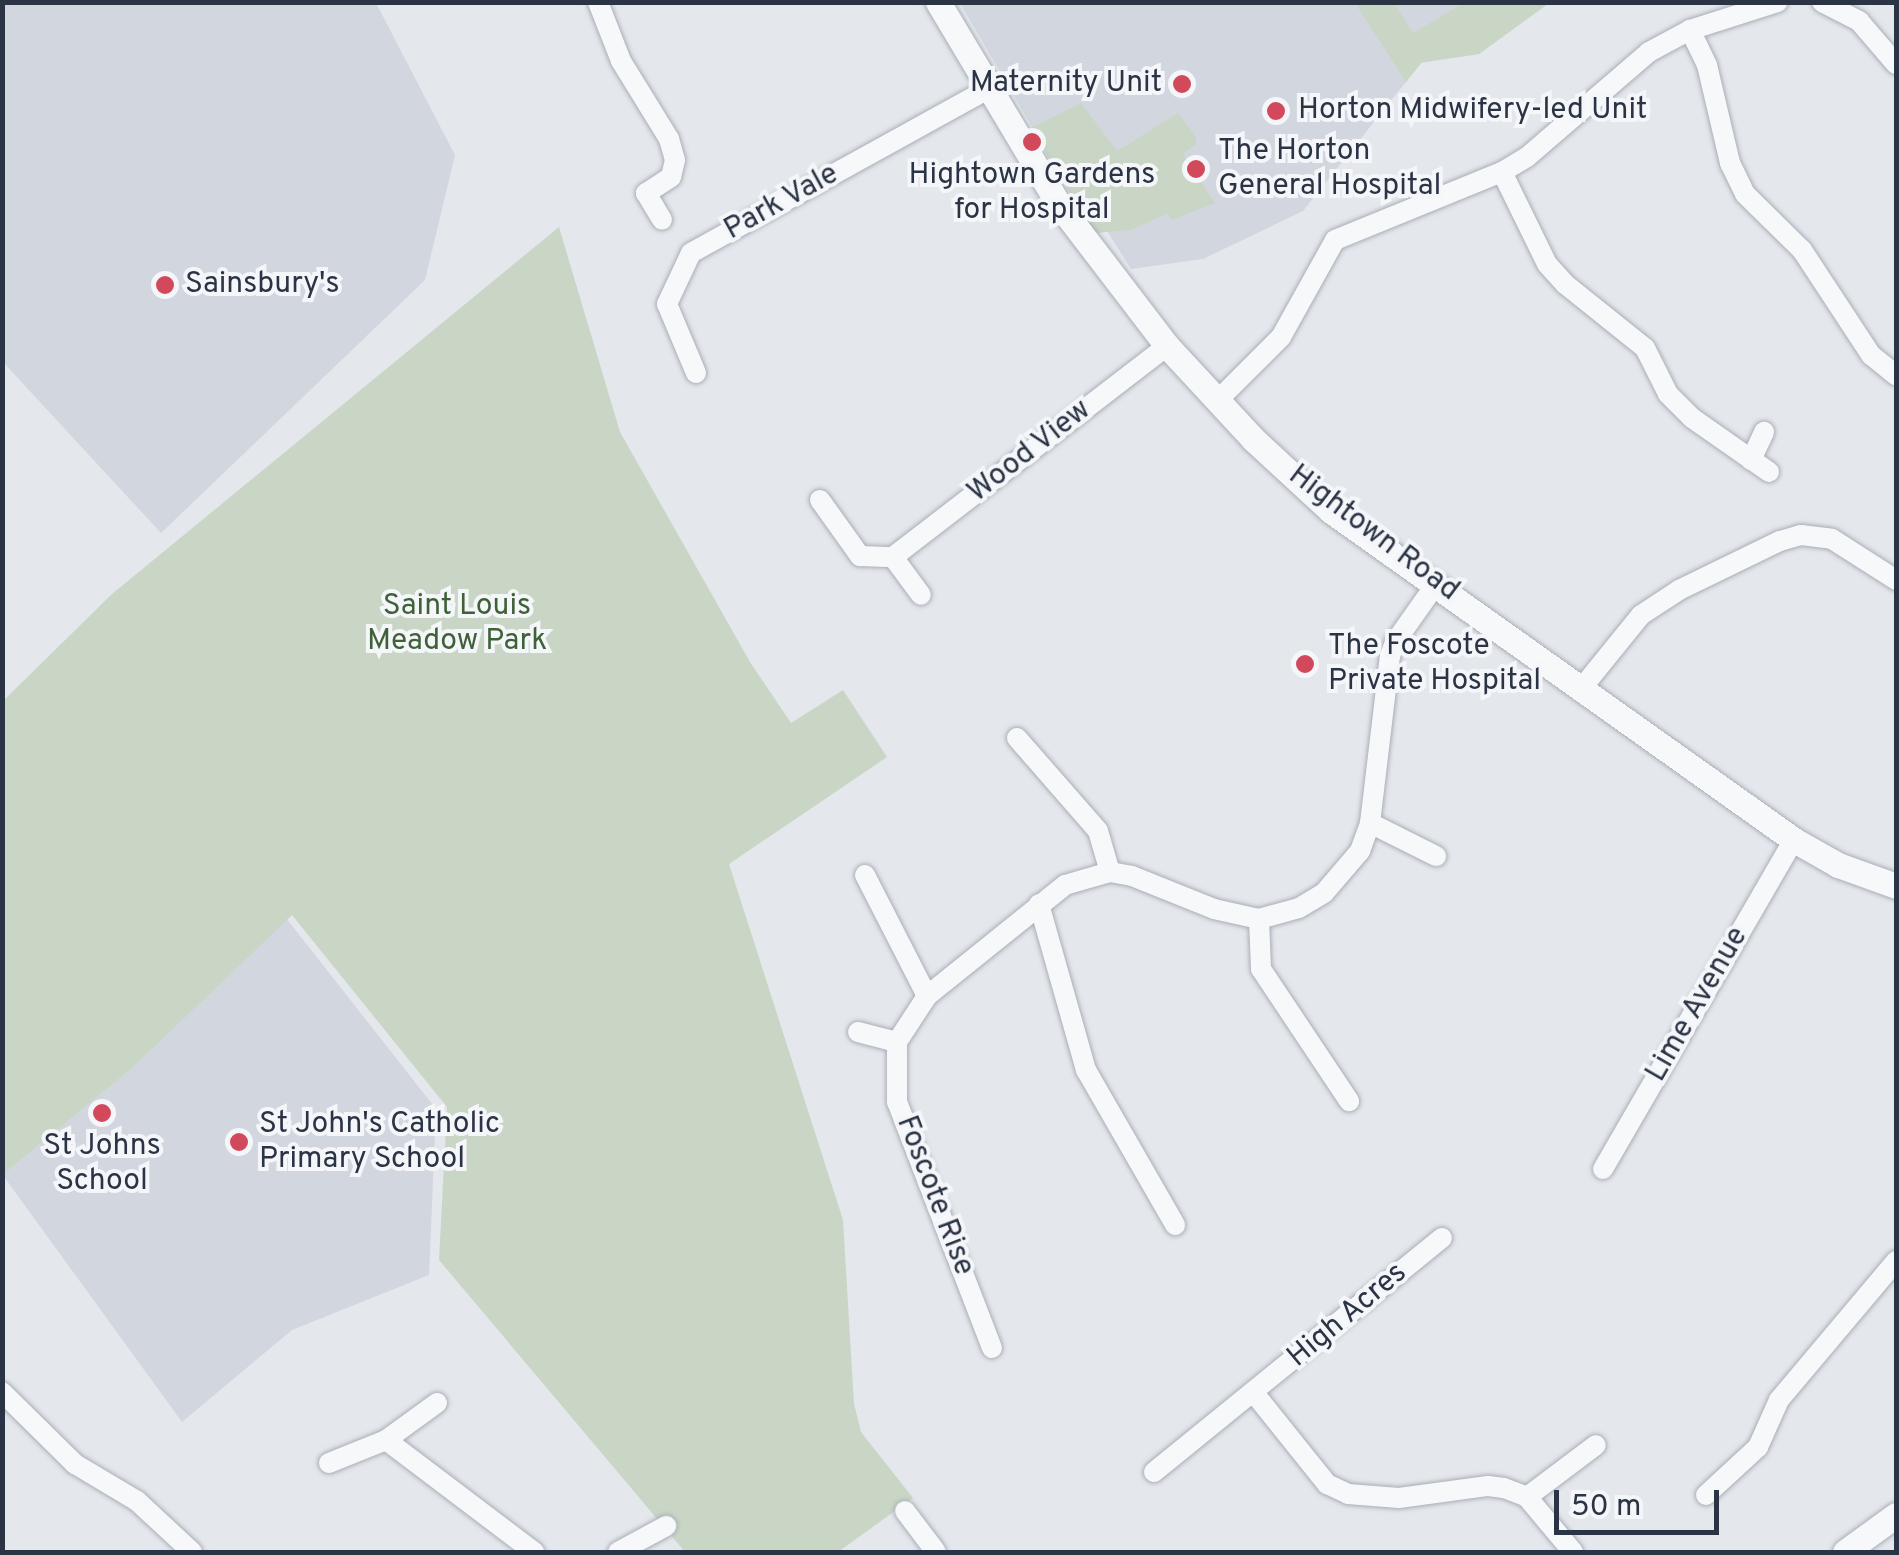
<!DOCTYPE html>
<style>
body{margin:0}
#map{position:relative;width:1899px;height:1555px;overflow:hidden;background:#e4e7ec;font-family:Overpass,sans-serif}
div>[style]{position:absolute}
.built>*{inset:0;background:#d2d6de}
.green>*{inset:0;background:#c9d6c5}
.roads{filter:drop-shadow(0 0 2px #a9aeb7) drop-shadow(0 0 2px #a9aeb7)}
.minor>*{height:20px;margin:-10px;padding:0 10px;transform-origin:10px;border-radius:10px;background:#f7f8fa}
.tertiary>*{height:25px;margin:-12.5px;padding:0 12.5px;transform-origin:12.5px;border-radius:12.5px;background:#f7f8fa}
.dots>*{width:28px;height:28px;translate:-50% -50%;box-sizing:border-box;border:5px solid #f4f6f9;border-radius:50%}
span{translate:-50% -50%;white-space:nowrap;text-align:center;line-height:1.15;-webkit-text-stroke:8px #f4f6f9;paint-order:stroke}
.poi-label{font-size:30px;color:#2b3445}
.right{translate:-100% -50%;text-align:right}
.left{translate:0 -50%;text-align:left}
.street-label{font-size:30px;color:#2b3445}
.park-label{font-size:30px;color:#3f6138}
.frame{position:absolute;inset:0;border:5px solid #2b3445;pointer-events:none}
.scale{position:absolute;left:1554px;top:1490px;width:165px;height:45px;box-sizing:border-box;border:5px solid #2b3445;border-top:0;padding-left:12px;font-size:30px;line-height:35px;white-space:nowrap;color:#2b3445;-webkit-text-stroke:8px #f4f6f9;paint-order:stroke}
</style>
<div id="map">
<div class="built">
<i style="clip-path:polygon(3px 2px,376px 3px,455px 155px,425px 280px,161px 533px,3px 362px)"></i>
<i style="clip-path:polygon(960px 3px,1549px 3px,1479px 54px,1421px 63px,1303px 211px,1203px 259px,1131px 269px,1107px 231px,1094px 233px)"></i>
<i style="clip-path:polygon(286px 918px,436px 1109px,429px 1275px,292px 1330px,182px 1422px,2px 1174px,131px 1069px)"></i>
</div>
<div class="green">
<i style="clip-path:polygon(1355px 3px,1394px 3px,1413px 33px,1464px 3px,1549px 3px,1479px 54px,1422px 62px,1406px 82px)"></i>
<i style="clip-path:polygon(1081px 103px,1117px 151px,1178px 113px,1196px 137px,1196px 144px,1183px 154px,1215px 203px,1171px 220px,1168px 213px,1131px 230px,1094px 233px,1031px 128px)"></i>
<i style="clip-path:polygon(559px 227px,620px 432px,750px 662px,791px 723px,843px 690px,887px 757px,729px 864px,843px 1220px,854px 1404px,861px 1432px,913px 1498px,838px 1552px,685px 1552px,439px 1260px,447px 1107px,292px 915px,131px 1069px,3px 1174px,3px 701px,112px 594px)"></i>
</div>
<div class="roads">
<div class="minor">
<i style="left:598px;top:2px;width:63px;rotate:68.7deg"></i>
<i style="left:621px;top:61px;width:92px;rotate:58.4deg"></i>
<i style="left:669px;top:139px;width:22px;rotate:74deg"></i>
<i style="left:675px;top:160px;width:17px;rotate:103deg"></i>
<i style="left:671px;top:177px;width:30px;rotate:147deg"></i>
<i style="left:646px;top:193px;width:31px;rotate:59deg"></i>
<i style="left:1822px;top:2px;width:42px;rotate:27.2deg"></i>
<i style="left:1859px;top:21px;width:57px;rotate:49.3deg"></i>
<i style="left:1690px;top:30px;width:39px;rotate:64deg"></i>
<i style="left:1707px;top:65px;width:101px;rotate:76.8deg"></i>
<i style="left:1730px;top:163px;width:34px;rotate:64deg"></i>
<i style="left:1745px;top:194px;width:80px;rotate:44.5deg"></i>
<i style="left:1802px;top:250px;width:126px;rotate:56.7deg"></i>
<i style="left:1871px;top:355px;width:32px;rotate:39deg"></i>
<i style="left:1502px;top:172px;width:102px;rotate:63.9deg"></i>
<i style="left:1547px;top:264px;width:27px;rotate:48deg"></i>
<i style="left:1565px;top:284px;width:102px;rotate:38.7deg"></i>
<i style="left:1645px;top:348px;width:51px;rotate:63.4deg"></i>
<i style="left:1668px;top:394px;width:34px;rotate:45deg"></i>
<i style="left:1692px;top:418px;width:94px;rotate:35deg"></i>
<i style="left:696px;top:373px;width:75px;rotate:-112.8deg"></i>
<i style="left:667px;top:304px;width:56px;rotate:-64.8deg"></i>
<i style="left:691px;top:253px;width:339px;rotate:-28.9deg"></i>
<i style="left:1218px;top:400px;width:89px;rotate:-45deg"></i>
<i style="left:1281px;top:337px;width:111px;rotate:-60.9deg"></i>
<i style="left:1335px;top:240px;width:180px;rotate:-22.2deg"></i>
<i style="left:1502px;top:172px;width:29px;rotate:-31deg"></i>
<i style="left:1527px;top:157px;width:161px;rotate:-40.7deg"></i>
<i style="left:1649px;top:52px;width:47px;rotate:-28.2deg"></i>
<i style="left:1690px;top:30px;width:92px;rotate:-17.7deg"></i>
<i style="left:1751px;top:460px;width:31px;rotate:-65deg"></i>
<i style="left:820px;top:500px;width:69px;rotate:54.5deg"></i>
<i style="left:860px;top:556px;width:33px;rotate:2deg"></i>
<i style="left:893px;top:557px;width:346px;rotate:-37.6deg"></i>
<i style="left:893px;top:557px;width:47px;rotate:53.6deg"></i>
<i style="left:1581px;top:689px;width:95px;rotate:-51deg"></i>
<i style="left:1641px;top:615px;width:45px;rotate:-33.3deg"></i>
<i style="left:1679px;top:590px;width:112px;rotate:-25.9deg"></i>
<i style="left:1780px;top:541px;width:22px;rotate:-16deg"></i>
<i style="left:1801px;top:535px;width:31px;rotate:7deg"></i>
<i style="left:1832px;top:539px;width:76px;rotate:32.6deg"></i>
<i style="left:1017px;top:738px;width:123px;rotate:48.9deg"></i>
<i style="left:1098px;top:831px;width:43px;rotate:73.7deg"></i>
<i style="left:1370px;top:823px;width:74px;rotate:26.6deg"></i>
<i style="left:865px;top:875px;width:136px;rotate:62.9deg"></i>
<i style="left:1039px;top:904px;width:173px;rotate:74.2deg"></i>
<i style="left:1086px;top:1070px;width:179px;rotate:60.1deg"></i>
<i style="left:1259px;top:919px;width:50px;rotate:87.7deg"></i>
<i style="left:1261px;top:969px;width:159px;rotate:56.3deg"></i>
<i style="left:858px;top:1032px;width:40px;rotate:14.4deg"></i>
<i style="left:1603px;top:1169px;width:380px;rotate:-59.9deg"></i>
<i style="left:992px;top:1348px;width:264px;rotate:-111.1deg"></i>
<i style="left:897px;top:1102px;width:60px;rotate:-90deg"></i>
<i style="left:897px;top:1042px;width:55px;rotate:-56.9deg"></i>
<i style="left:927px;top:996px;width:177px;rotate:-38.8deg"></i>
<i style="left:1065px;top:885px;width:47px;rotate:-16.1deg"></i>
<i style="left:1110px;top:872px;width:22px;rotate:10deg"></i>
<i style="left:1132px;top:876px;width:88px;rotate:21.9deg"></i>
<i style="left:1214px;top:909px;width:46px;rotate:12.5deg"></i>
<i style="left:1259px;top:919px;width:41px;rotate:-15.4deg"></i>
<i style="left:1299px;top:908px;width:29px;rotate:-31deg"></i>
<i style="left:1324px;top:893px;width:55px;rotate:-49.4deg"></i>
<i style="left:1360px;top:851px;width:30px;rotate:-70deg"></i>
<i style="left:1370px;top:823px;width:168px;rotate:-83.2deg"></i>
<i style="left:1390px;top:656px;width:15px;rotate:-70deg"></i>
<i style="left:1395px;top:642px;width:71px;rotate:-54.7deg"></i>
<i style="left:2px;top:1392px;width:103px;rotate:44.6deg"></i>
<i style="left:75px;top:1464px;width:72px;rotate:30.8deg"></i>
<i style="left:137px;top:1501px;width:75px;rotate:42.8deg"></i>
<i style="left:1254px;top:1393px;width:117px;rotate:51.3deg"></i>
<i style="left:1327px;top:1484px;width:23px;rotate:25deg"></i>
<i style="left:1348px;top:1494px;width:51px;rotate:4.5deg"></i>
<i style="left:1399px;top:1498px;width:90px;rotate:-7.7deg"></i>
<i style="left:1488px;top:1486px;width:16px;rotate:7deg"></i>
<i style="left:1504px;top:1488px;width:25px;rotate:21deg"></i>
<i style="left:1527px;top:1497px;width:72px;rotate:50.1deg"></i>
<i style="left:386px;top:1440px;width:186px;rotate:37.1deg"></i>
<i style="left:329px;top:1463px;width:61px;rotate:-22deg"></i>
<i style="left:386px;top:1440px;width:63px;rotate:-36deg"></i>
<i style="left:1154px;top:1472px;width:371px;rotate:-39.1deg"></i>
<i style="left:1706px;top:1495px;width:71px;rotate:-42.7deg"></i>
<i style="left:1758px;top:1447px;width:51px;rotate:-65.9deg"></i>
<i style="left:1779px;top:1400px;width:182px;rotate:-49.9deg"></i>
<i style="left:1527px;top:1497px;width:86px;rotate:-37deg"></i>
<i style="left:905px;top:1511px;width:51px;rotate:52.9deg"></i>
<i style="left:618px;top:1552px;width:55px;rotate:-28.4deg"></i>
</div>
<div class="tertiary">
<i style="left:938px;top:2px;width:233px;rotate:59.2deg"></i>
<i style="left:1057px;top:202px;width:181px;rotate:52.6deg"></i>
<i style="left:1167px;top:346px;width:127px;rotate:47.2deg"></i>
<i style="left:1253px;top:439px;width:106px;rotate:42.7deg"></i>
<i style="left:1331px;top:511px;width:568px;rotate:35.4deg"></i>
<i style="left:1794px;top:840px;width:51px;rotate:29.6deg"></i>
<i style="left:1838px;top:865px;width:62px;rotate:19.9deg"></i>
<i style="left:1845px;top:1552px;width:63px;rotate:-36deg"></i>
</div>
</div>
<div class="dots">
<i style="left:1182px;top:84px;background:#d1495b"></i>
<i style="left:1276px;top:111px;background:#d1495b"></i>
<i style="left:1032px;top:142px;background:#d1495b"></i>
<i style="left:1196px;top:169px;background:#d1495b"></i>
<i style="left:165px;top:285px;background:#d1495b"></i>
<i style="left:1305px;top:664px;background:#d1495b"></i>
<i style="left:102px;top:1113px;background:#d1495b"></i>
<i style="left:239px;top:1142px;background:#d1495b"></i>
</div>
<div class="poi-label">
<span class="right" style="left:1162px;top:84px">Maternity Unit</span>
<span class="left" style="left:1298px;top:111px">Horton Midwifery-led Unit</span>
<span class="left" style="left:1218px;top:169px">The Horton<br>General Hospital</span>
<span style="left:1032px;top:193px">Hightown Gardens<br>for Hospital</span>
<span class="left" style="left:185px;top:285px">Sainsbury's</span>
<span class="left" style="left:1328px;top:664px">The Foscote<br>Private Hospital</span>
<span class="left" style="left:259px;top:1142px">St John's Catholic<br>Primary School</span>
<span style="left:102px;top:1164px">St Johns<br>School</span>
</div>
<div class="street-label">
<span style="left:782px;top:203px;rotate:-29deg">Park Vale</span>
<span style="left:1030px;top:452px;rotate:-38deg">Wood View</span>
<span style="left:1373px;top:534px;rotate:37deg">Hightown Road</span>
<span style="left:1698px;top:1005px;rotate:-60deg">Lime Avenue</span>
<span style="left:934px;top:1196px;rotate:69deg">Foscote Rise</span>
<span style="left:1348px;top:1316px;rotate:-40deg">High Acres</span>
</div>
<div class="park-label">
<span style="left:457px;top:624px">Saint Louis<br>Meadow Park</span>
</div>
<div class="frame"></div>
<div class="scale">50 m</div>
</div>
